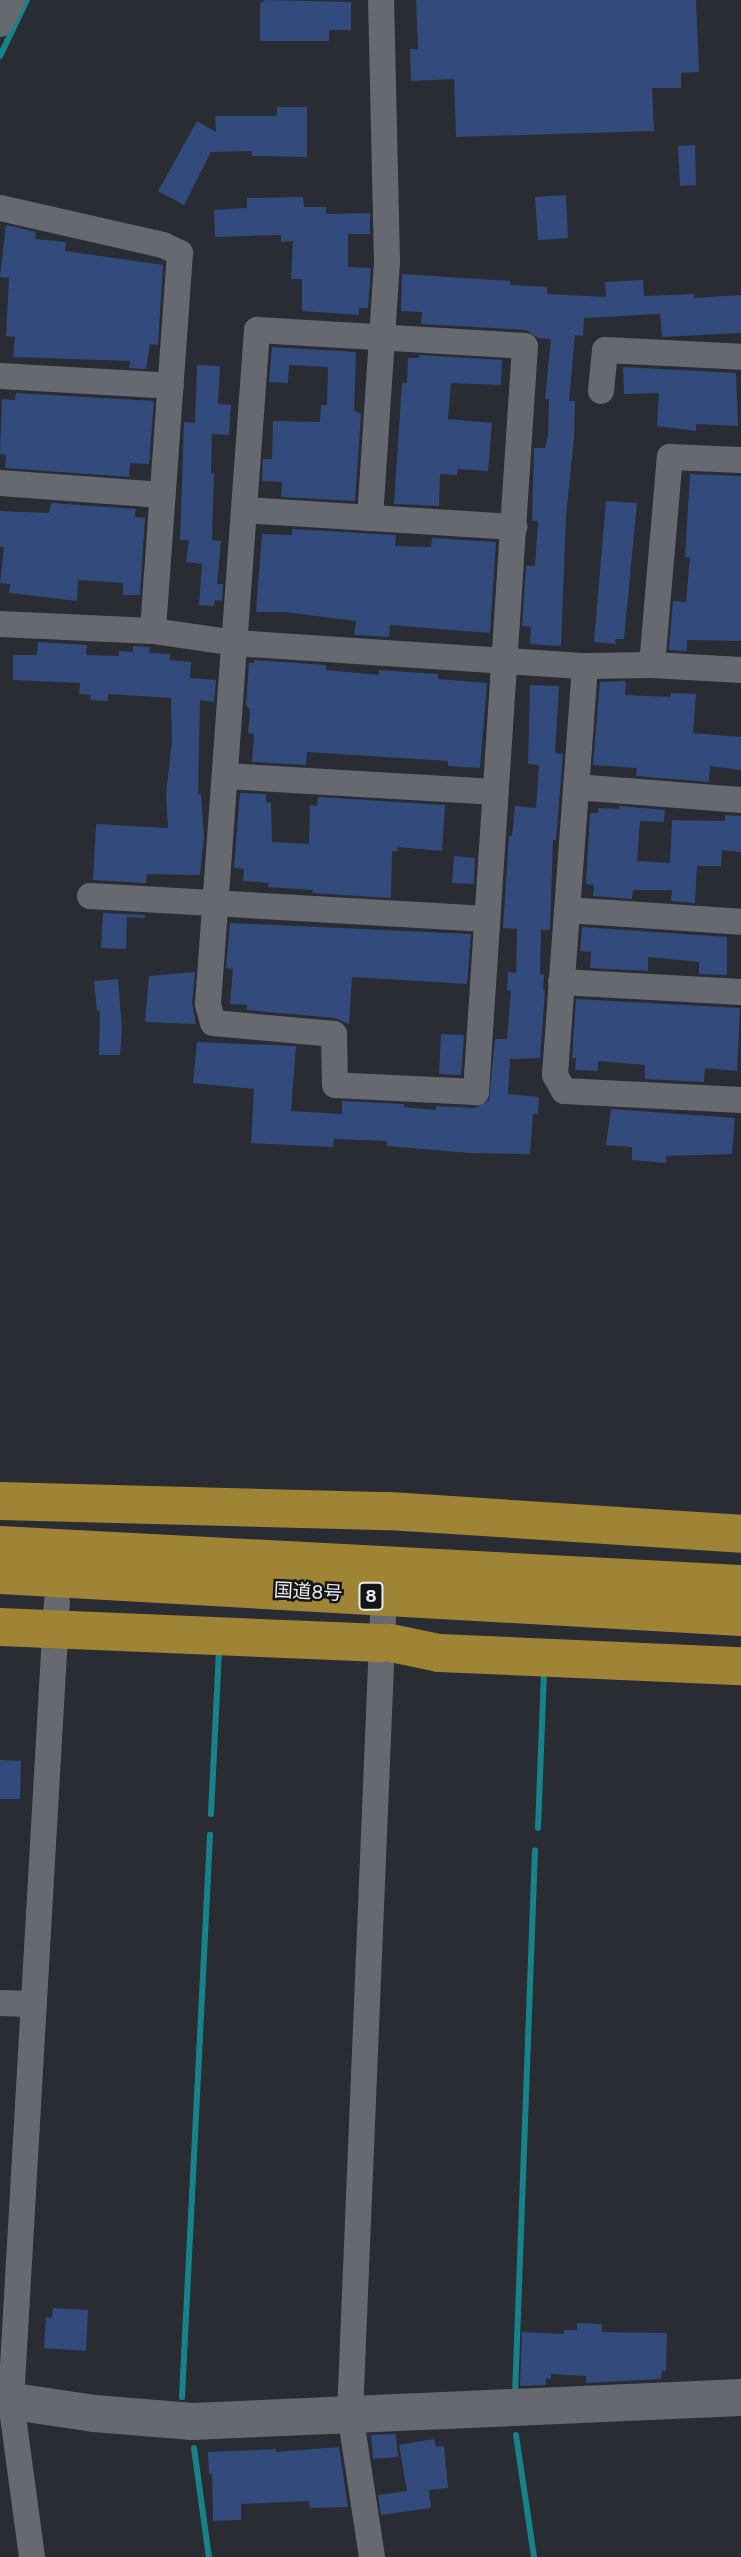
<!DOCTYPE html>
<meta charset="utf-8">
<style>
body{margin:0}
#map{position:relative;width:741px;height:2557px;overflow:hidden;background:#292c32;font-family:Figtree,"Noto Sans JP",sans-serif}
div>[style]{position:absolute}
.stream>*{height:6px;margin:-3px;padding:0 3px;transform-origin:3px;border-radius:3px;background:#178289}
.building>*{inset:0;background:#324a7c}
.street>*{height:26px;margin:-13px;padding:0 13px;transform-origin:13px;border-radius:13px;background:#666a70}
.secondary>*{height:37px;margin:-18.5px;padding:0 18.5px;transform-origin:18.5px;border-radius:18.5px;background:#666a70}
.highway>*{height:38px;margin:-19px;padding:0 19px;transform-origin:19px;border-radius:19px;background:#a08436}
span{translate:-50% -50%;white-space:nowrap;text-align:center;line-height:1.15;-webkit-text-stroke:5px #131517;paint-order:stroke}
.shield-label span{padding:2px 5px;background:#131517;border:2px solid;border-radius:5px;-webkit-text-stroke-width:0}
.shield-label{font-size:18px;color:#e9ebee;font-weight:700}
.street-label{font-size:19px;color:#e9ebee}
</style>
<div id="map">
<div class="stream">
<i style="left:0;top:56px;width:62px;rotate:-64.3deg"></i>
<i style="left:211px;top:1814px;width:166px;rotate:-87.2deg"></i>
<i style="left:538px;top:1828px;width:158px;rotate:-87.8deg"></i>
<i style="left:515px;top:2395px;width:545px;rotate:-87.9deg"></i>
<i style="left:182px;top:2397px;width:563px;rotate:-87.15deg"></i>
<i style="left:516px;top:2435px;width:123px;rotate:81.6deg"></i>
<i style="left:194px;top:2448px;width:110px;rotate:82.2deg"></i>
</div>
<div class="building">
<i style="clip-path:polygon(266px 0,351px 2px,351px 30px,329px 30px,329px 41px,260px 41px,260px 3px)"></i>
<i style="clip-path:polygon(416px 0,696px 0,699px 72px,681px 73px,681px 88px,652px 88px,654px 131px,456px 137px,454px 79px,411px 81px,410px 49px,418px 49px)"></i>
<i style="clip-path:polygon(277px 107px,307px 107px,307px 157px,252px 156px,252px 151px,211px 152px,184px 205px,158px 191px,197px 121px,216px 132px,215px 116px,277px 116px)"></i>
<i style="clip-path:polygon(695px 145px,696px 185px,680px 186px,678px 146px)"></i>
<i style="clip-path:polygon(566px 195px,568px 238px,538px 240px,535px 197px)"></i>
<i style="clip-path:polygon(303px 197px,304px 207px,326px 207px,326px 214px,370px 213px,370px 234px,348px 234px,348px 267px,371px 268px,368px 308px,359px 308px,359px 315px,302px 311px,302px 279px,291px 279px,293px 241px,281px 242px,281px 235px,215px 237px,214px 210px,247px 208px,247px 198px)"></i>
<i style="clip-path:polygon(6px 225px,36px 232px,35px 239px,66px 242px,65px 251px,163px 265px,158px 345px,150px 344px,146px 369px,129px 368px,130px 361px,13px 357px,15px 337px,6px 336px,9px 278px,0 277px)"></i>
<i style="clip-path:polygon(402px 274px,510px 281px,510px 285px,547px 287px,547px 294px,606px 297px,605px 282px,643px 280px,644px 296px,694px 294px,694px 298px,741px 295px,741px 333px,662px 337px,660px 314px,584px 318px,583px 336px,575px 335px,569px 401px,575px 401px,574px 438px,566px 516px,561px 646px,530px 644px,531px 627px,522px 626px,526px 566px,535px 566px,538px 521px,532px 521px,534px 448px,545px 448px,548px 436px,549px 399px,545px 399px,551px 339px,538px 338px,526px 330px,421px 324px,422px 312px,401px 311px)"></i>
<i style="clip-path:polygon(272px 347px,356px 352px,354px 411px,361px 414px,355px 501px,281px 497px,282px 482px,262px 481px,263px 459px,272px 459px,273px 421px,320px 422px,321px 405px,327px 405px,328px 367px,289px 365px,288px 383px,269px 382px)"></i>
<i style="clip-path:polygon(419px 355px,502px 360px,501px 385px,451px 383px,448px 419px,492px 423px,488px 471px,458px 469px,457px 475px,440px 474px,439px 506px,394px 504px,402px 383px,407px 383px,408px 358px,419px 358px)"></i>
<i style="clip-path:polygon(197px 365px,220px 366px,218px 404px,231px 405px,229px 435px,212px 434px,211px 473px,214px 473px,212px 540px,221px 541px,217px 584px,223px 584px,222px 601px,215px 600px,214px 606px,199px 605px,202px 564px,186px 562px,189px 540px,180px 540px,184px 422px,195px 423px)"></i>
<i style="clip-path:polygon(623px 367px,736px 373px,738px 426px,696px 424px,696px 431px,657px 426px,659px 393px,624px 394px)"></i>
<i style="clip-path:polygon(16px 393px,154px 401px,149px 464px,130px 463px,129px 477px,5px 468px,6px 455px,0 454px,2px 399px,15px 400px)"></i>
<i style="clip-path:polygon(690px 474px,741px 476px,741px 641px,687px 640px,687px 651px,669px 650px,673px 601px,686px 602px,690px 557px,685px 557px)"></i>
<i style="clip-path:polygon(606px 501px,637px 503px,624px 639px,615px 639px,616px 644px,594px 642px)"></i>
<i style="clip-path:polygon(51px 503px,136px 509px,135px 517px,145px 518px,140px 595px,123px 595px,123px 583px,78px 580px,77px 601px,9px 593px,10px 584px,0 583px,4px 547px,0 547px,0 511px,49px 513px)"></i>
<i style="clip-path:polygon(292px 529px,396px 535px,395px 546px,431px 547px,432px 538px,496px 542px,490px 633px,390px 625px,389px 637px,354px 635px,356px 621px,285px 612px,256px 612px,262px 534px,292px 535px)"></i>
<i style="clip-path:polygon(38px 642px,87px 645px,86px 655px,119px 656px,119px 651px,133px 652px,133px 646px,150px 647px,149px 653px,170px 654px,170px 660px,191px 662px,190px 678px,216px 680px,214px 702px,200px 700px,198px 794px,201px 794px,204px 838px,200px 875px,147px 874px,146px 883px,93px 880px,96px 824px,168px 828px,166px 794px,172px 741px,171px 698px,108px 694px,108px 701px,90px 700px,91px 695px,79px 694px,80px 683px,13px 680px,13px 655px,37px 655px)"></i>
<i style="clip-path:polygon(254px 660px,326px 665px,326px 670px,379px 675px,379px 670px,438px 674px,438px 679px,487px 683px,480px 768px,448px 766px,448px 761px,307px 752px,306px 765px,252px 762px,254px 734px,248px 733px,250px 710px,246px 705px,249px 663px,254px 663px)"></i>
<i style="clip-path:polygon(626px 681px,625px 695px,670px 697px,671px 693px,696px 694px,693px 733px,741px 737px,741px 770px,710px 766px,709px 782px,636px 776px,637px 768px,593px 765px,600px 682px)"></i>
<i style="clip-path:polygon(530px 685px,559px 686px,555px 753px,563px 754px,556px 840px,553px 840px,550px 930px,541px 930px,540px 974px,544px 975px,543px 990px,545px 991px,540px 1058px,510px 1059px,508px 1094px,539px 1097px,538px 1114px,533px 1114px,530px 1154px,469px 1153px,387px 1146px,387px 1141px,334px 1139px,333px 1147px,251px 1143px,254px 1089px,193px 1083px,197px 1042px,296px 1046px,291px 1111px,342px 1114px,342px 1101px,404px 1104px,404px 1107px,436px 1110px,436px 1106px,475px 1108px,489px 1100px,495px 1039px,507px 1039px,511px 991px,507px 990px,508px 972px,516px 973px,517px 929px,503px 928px,509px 836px,512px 836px,515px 806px,536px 808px,539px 765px,528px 764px)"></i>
<i style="clip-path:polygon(240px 793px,266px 794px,266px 802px,271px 803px,272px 842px,309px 844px,310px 805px,317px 806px,318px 797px,445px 805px,442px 851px,398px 847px,397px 851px,392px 851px,391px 898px,312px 893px,313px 890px,268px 887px,269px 883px,243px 881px,244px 869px,234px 868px)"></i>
<i style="clip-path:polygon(619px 806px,665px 810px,664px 822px,640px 821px,637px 861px,670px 863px,672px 820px,725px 821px,725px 815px,741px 816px,741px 852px,722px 850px,721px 866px,697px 866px,695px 903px,671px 901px,672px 890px,633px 890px,632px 899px,593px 896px,594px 885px,586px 884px,590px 813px,598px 813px,598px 808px,619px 809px)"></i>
<i style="clip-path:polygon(454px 856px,475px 858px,474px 884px,452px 883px)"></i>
<i style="clip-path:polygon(103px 913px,145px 915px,145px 918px,127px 917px,126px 949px,101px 948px)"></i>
<i style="clip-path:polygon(230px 923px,471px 934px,467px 984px,352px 977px,349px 1024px,335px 1018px,247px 1010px,247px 1005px,230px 1004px,233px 969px,226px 968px)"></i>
<i style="clip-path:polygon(582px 927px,727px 937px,727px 975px,699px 974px,699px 962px,648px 957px,648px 971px,590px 968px,591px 952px,580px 951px)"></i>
<i style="clip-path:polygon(195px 972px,192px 1003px,196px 1024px,145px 1022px,149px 976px)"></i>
<i style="clip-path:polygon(118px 979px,122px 1029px,120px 1055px,99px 1055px,100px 1011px,97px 1011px,94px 981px)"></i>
<i style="clip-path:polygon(576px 999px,740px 1008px,737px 1071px,705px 1068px,704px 1082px,645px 1079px,645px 1065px,598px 1061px,598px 1071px,575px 1070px,576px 1058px,572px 1058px)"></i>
<i style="clip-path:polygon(441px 1034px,464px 1035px,461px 1075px,439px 1074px)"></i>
<i style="clip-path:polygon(611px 1109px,735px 1118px,732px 1154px,666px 1156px,666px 1163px,632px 1160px,632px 1147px,606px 1145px)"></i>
<i style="clip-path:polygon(0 1760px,21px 1761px,20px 1799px,0 1799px)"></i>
<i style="clip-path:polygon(53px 2308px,88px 2310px,86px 2351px,44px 2348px,46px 2317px,52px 2318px)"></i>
<i style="clip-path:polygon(577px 2323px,602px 2324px,602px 2332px,667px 2333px,666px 2371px,662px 2371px,661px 2379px,586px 2383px,586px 2376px,551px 2374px,551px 2379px,546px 2378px,546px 2385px,520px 2386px,522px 2332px,564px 2334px,564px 2330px,577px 2330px)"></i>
<i style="clip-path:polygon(396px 2434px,398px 2457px,373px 2459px,371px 2435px)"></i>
<i style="clip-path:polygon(434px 2439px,436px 2447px,444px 2446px,448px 2488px,429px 2490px,431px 2508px,381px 2515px,378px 2495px,407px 2491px,399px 2445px)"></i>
<i style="clip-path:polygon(339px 2447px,348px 2507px,310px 2508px,309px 2501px,241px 2504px,241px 2520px,213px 2521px,212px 2474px,209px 2474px,208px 2452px,276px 2449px,276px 2452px)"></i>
</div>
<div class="street">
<i style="left:0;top:24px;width:27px;rotate:-63deg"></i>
<i style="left:0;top:208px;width:167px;rotate:12.8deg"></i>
<i style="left:163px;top:245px;width:19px;rotate:25deg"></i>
<i style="left:180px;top:253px;width:379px;rotate:94.1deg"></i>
<i style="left:257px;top:330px;width:268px;rotate:3.4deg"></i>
<i style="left:525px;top:346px;width:748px;rotate:93.76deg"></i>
<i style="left:476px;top:1092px;width:141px;rotate:-177.2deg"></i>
<i style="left:335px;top:1085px;width:51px;rotate:-91.1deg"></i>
<i style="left:334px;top:1034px;width:121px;rotate:-174.8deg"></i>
<i style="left:213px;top:1023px;width:20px;rotate:-105deg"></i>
<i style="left:208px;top:1004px;width:676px;rotate:-85.84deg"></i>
<i style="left:0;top:376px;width:171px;rotate:3.3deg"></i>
<i style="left:601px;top:391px;width:41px;rotate:-84.4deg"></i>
<i style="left:605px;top:350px;width:136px;rotate:2.9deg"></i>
<i style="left:0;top:483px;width:163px;rotate:4.2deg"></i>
<i style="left:244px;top:510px;width:271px;rotate:3.6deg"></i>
<i style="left:370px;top:518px;width:257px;rotate:-86.2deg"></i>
<i style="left:387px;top:262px;width:262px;rotate:-91.3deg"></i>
<i style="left:0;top:624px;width:153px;rotate:2.6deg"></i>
<i style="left:153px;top:631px;width:83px;rotate:8.3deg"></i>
<i style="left:235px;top:643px;width:351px;rotate:3.8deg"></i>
<i style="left:585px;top:666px;width:67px;rotate:-0.9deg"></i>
<i style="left:652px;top:665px;width:89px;rotate:3.2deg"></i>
<i style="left:652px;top:665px;width:209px;rotate:-85.1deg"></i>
<i style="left:670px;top:457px;width:71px;rotate:2.4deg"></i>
<i style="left:585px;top:666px;width:410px;rotate:94.2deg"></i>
<i style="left:555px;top:1075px;width:18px;rotate:61deg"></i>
<i style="left:564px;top:1091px;width:177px;rotate:2.9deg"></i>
<i style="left:225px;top:776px;width:271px;rotate:3.4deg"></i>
<i style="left:576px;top:787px;width:166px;rotate:4.5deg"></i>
<i style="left:90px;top:896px;width:398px;rotate:3.3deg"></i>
<i style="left:567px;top:910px;width:174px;rotate:3.9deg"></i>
<i style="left:561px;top:982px;width:180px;rotate:3.2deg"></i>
<i style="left:0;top:2003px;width:34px;rotate:2deg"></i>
<i style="left:32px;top:2557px;width:157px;rotate:-97.7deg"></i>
<i style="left:11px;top:2401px;width:800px;rotate:-86.71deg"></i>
<i style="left:372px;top:2557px;width:145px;rotate:-98.7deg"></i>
<i style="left:350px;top:2414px;width:798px;rotate:-87.63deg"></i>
</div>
<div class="secondary">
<i style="left:0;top:2399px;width:95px;rotate:8.5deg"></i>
<i style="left:94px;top:2413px;width:98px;rotate:4.7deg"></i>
<i style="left:192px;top:2421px;width:550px;rotate:-2.5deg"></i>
</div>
<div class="highway">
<i style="left:0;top:1501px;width:389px;rotate:1.5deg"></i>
<i style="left:389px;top:1511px;width:353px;rotate:3.7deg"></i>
<i style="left:0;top:1545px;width:742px;rotate:3.01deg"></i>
<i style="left:0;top:1575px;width:742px;rotate:3.24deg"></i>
<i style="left:0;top:1627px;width:382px;rotate:2.4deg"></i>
<i style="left:391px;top:1643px;width:49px;rotate:11.8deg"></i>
<i style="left:439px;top:1653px;width:302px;rotate:2.5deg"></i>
</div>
<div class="shield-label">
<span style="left:371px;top:1596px">8</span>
</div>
<div class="street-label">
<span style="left:308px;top:1592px;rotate:3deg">国道8号</span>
</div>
</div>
